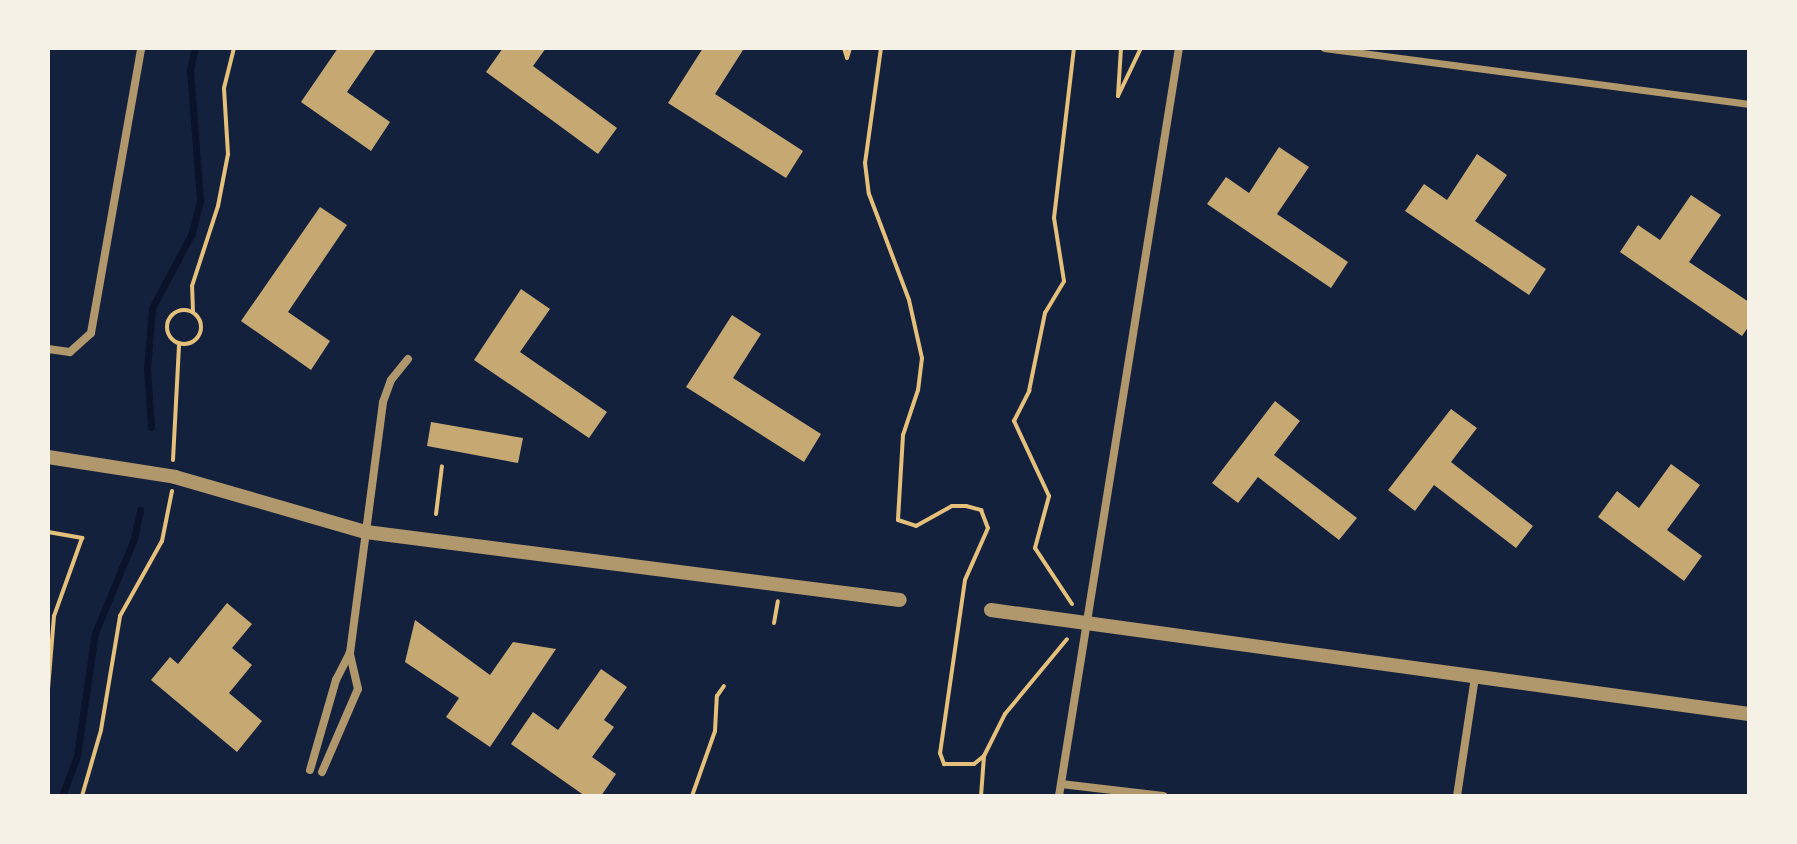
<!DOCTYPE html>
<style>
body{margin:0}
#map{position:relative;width:1797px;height:844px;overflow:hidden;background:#14213d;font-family:Overpass,sans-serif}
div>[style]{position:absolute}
.stream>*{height:7px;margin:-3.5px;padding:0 3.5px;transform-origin:3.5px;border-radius:3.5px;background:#0b132b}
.building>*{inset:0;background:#c6a872}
.path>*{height:4px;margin:-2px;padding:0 2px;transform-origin:2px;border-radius:2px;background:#e5c07b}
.path>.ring{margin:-2px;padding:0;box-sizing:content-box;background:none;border:4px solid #e5c07b;border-radius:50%}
.pedestrian>*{height:7px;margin:-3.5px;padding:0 3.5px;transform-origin:3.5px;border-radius:3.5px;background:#b1986c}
.minor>*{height:8px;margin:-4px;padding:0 4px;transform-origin:4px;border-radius:4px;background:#b1986c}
.tertiary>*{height:14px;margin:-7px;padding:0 7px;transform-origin:7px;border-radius:7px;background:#b1986c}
span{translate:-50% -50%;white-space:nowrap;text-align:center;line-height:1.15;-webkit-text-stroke:6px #f6f1e7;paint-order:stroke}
.frame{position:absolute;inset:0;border:50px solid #f6f1e7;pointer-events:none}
</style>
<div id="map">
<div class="stream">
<i style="left:151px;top:427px;width:58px;rotate:-93.9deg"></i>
<i style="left:147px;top:369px;width:61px;rotate:-85.3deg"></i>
<i style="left:152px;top:308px;width:85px;rotate:-61.9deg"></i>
<i style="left:192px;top:233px;width:34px;rotate:-76deg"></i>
<i style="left:200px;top:200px;width:131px;rotate:-94.4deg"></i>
<i style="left:190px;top:69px;width:22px;rotate:-77deg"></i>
<i style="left:62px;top:796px;width:43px;rotate:-69.4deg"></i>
<i style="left:77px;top:756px;width:124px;rotate:-81.7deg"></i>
<i style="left:95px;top:633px;width:102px;rotate:-67.5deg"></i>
<i style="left:134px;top:539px;width:30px;rotate:-78deg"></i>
</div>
<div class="building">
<i style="clip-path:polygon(338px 48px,377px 48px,347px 92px,390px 122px,371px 151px,301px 102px)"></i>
<i style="clip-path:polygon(503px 48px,546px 48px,533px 66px,617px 128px,598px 154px,486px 72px)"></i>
<i style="clip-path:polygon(703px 48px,743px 50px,715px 94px,803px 151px,786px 178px,668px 103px)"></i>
<i style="clip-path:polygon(1279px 147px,1309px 167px,1277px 214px,1348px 262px,1331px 288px,1207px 204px,1226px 177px,1249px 193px)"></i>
<i style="clip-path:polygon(1477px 154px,1507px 175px,1475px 221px,1546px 269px,1529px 295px,1405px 211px,1424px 184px,1447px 200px)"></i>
<i style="clip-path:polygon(1691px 195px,1721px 215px,1689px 262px,1749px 302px,1749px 326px,1742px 336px,1620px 252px,1638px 225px,1660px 240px)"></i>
<i style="clip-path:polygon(320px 207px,347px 225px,288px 312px,330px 341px,311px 370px,241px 321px)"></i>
<i style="clip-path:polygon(521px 289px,550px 309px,520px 352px,607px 412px,589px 438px,474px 360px)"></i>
<i style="clip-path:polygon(732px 315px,761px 334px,733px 378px,821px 434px,804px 462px,686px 387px)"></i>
<i style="clip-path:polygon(1275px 401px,1300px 421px,1274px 455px,1357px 518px,1339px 540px,1258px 477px,1238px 503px,1212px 483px)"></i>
<i style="clip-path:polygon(1451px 409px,1477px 428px,1451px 462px,1533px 526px,1516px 548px,1434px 485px,1415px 511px,1388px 490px)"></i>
<i style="clip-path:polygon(431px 422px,523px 438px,518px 463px,427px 446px)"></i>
<i style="clip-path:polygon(1671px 464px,1700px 485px,1667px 530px,1702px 556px,1684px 581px,1598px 517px,1617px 491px,1639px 508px)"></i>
<i style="clip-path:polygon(227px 603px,252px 624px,232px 648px,252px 665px,229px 693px,262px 721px,237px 752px,151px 680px,170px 657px,178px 664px)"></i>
<i style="clip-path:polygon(415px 620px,490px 675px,513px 642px,556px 649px,490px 747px,446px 717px,459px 698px,405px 662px)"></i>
<i style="clip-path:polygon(601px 669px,627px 687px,604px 720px,614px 727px,592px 757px,616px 774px,601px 796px,585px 796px,511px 744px,533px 712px,558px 730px)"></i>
</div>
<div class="path">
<i style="left:844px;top:48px;width:10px;rotate:73deg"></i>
<i style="left:847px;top:58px;width:10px;rotate:-73deg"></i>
<i style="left:881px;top:48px;width:116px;rotate:97.9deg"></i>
<i style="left:865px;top:163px;width:31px;rotate:83deg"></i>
<i style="left:869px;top:194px;width:113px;rotate:69.3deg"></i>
<i style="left:909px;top:300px;width:59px;rotate:77.4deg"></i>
<i style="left:922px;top:358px;width:32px;rotate:97deg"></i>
<i style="left:918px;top:390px;width:47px;rotate:108.4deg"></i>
<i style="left:903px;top:435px;width:85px;rotate:93.4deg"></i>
<i style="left:898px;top:520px;width:19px;rotate:18deg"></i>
<i style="left:916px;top:526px;width:41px;rotate:-29.1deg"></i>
<i style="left:952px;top:506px;width:14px"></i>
<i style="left:966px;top:506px;width:16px;rotate:15deg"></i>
<i style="left:981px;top:510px;width:19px;rotate:69deg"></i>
<i style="left:988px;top:528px;width:57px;rotate:113.9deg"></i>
<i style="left:965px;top:580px;width:175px;rotate:98.2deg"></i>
<i style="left:940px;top:753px;width:12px;rotate:70deg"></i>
<i style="left:944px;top:764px;width:30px"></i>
<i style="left:974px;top:764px;width:13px;rotate:-39deg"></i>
<i style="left:984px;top:756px;width:47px;rotate:-63.4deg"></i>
<i style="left:1005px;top:714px;width:97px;rotate:-50.4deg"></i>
<i style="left:1121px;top:48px;width:48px;rotate:93.6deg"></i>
<i style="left:1118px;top:96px;width:53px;rotate:-64.4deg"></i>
<i class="ring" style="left:167px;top:310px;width:30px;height:30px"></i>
<i style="left:193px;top:312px;width:26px;rotate:-92deg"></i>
<i style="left:192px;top:286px;width:84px;rotate:-72deg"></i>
<i style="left:218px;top:206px;width:53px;rotate:-79.1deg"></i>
<i style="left:228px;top:154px;width:66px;rotate:-93.5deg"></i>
<i style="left:224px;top:88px;width:41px;rotate:-76deg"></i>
<i style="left:173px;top:460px;width:116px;rotate:-87deg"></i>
<i style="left:436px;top:514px;width:48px;rotate:-82.9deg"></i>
<i style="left:48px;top:532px;width:35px;rotate:10deg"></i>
<i style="left:82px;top:538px;width:83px;rotate:109.7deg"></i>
<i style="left:54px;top:616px;width:73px;rotate:94.7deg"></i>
<i style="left:1072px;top:604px;width:67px;rotate:-123.5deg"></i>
<i style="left:1035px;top:548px;width:54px;rotate:-74.9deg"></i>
<i style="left:1049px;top:496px;width:83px;rotate:-115deg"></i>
<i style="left:1014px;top:421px;width:34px;rotate:-63deg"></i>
<i style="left:1029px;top:391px;width:80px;rotate:-78.4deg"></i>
<i style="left:1045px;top:313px;width:37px;rotate:-59deg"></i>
<i style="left:1064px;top:281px;width:64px;rotate:-99deg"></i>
<i style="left:1054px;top:218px;width:171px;rotate:-83.3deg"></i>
<i style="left:774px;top:623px;width:22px;rotate:-80deg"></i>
<i style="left:82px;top:796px;width:69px;rotate:-73.9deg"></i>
<i style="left:101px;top:730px;width:116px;rotate:-80.5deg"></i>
<i style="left:120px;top:616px;width:86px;rotate:-60.8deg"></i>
<i style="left:162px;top:541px;width:51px;rotate:-78.7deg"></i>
<i style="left:692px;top:796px;width:69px;rotate:-70.5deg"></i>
<i style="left:715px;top:731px;width:35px;rotate:-87deg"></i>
<i style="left:717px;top:696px;width:12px;rotate:-55deg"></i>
<i style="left:981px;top:796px;width:40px;rotate:-85.7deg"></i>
</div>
<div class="pedestrian">
<i style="left:1324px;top:48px;width:429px;rotate:7.5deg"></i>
</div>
<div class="minor">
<i style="left:48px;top:349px;width:22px;rotate:8deg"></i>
<i style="left:70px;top:352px;width:28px;rotate:-42deg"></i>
<i style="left:91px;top:333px;width:289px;rotate:-80deg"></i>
<i style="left:310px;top:770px;width:94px;rotate:-73.9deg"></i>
<i style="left:336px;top:680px;width:30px;rotate:-63deg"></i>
<i style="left:350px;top:653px;width:253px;rotate:-82.5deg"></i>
<i style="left:383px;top:402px;width:23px;rotate:-70deg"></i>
<i style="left:391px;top:380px;width:27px;rotate:-51deg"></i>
<i style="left:322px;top:772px;width:90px;rotate:-66.6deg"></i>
<i style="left:358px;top:689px;width:37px;rotate:-103deg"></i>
<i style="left:1061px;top:784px;width:103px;rotate:6.7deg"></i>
<i style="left:1059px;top:796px;width:758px;rotate:-80.89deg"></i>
<i style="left:1457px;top:796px;width:120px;rotate:-81.4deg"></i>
</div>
<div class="tertiary">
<i style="left:48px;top:457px;width:129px;rotate:8.9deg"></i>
<i style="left:175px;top:477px;width:199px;rotate:16.1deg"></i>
<i style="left:366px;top:532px;width:538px;rotate:7.26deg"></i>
<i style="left:991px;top:610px;width:765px;rotate:7.81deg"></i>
</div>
<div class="frame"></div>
</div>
